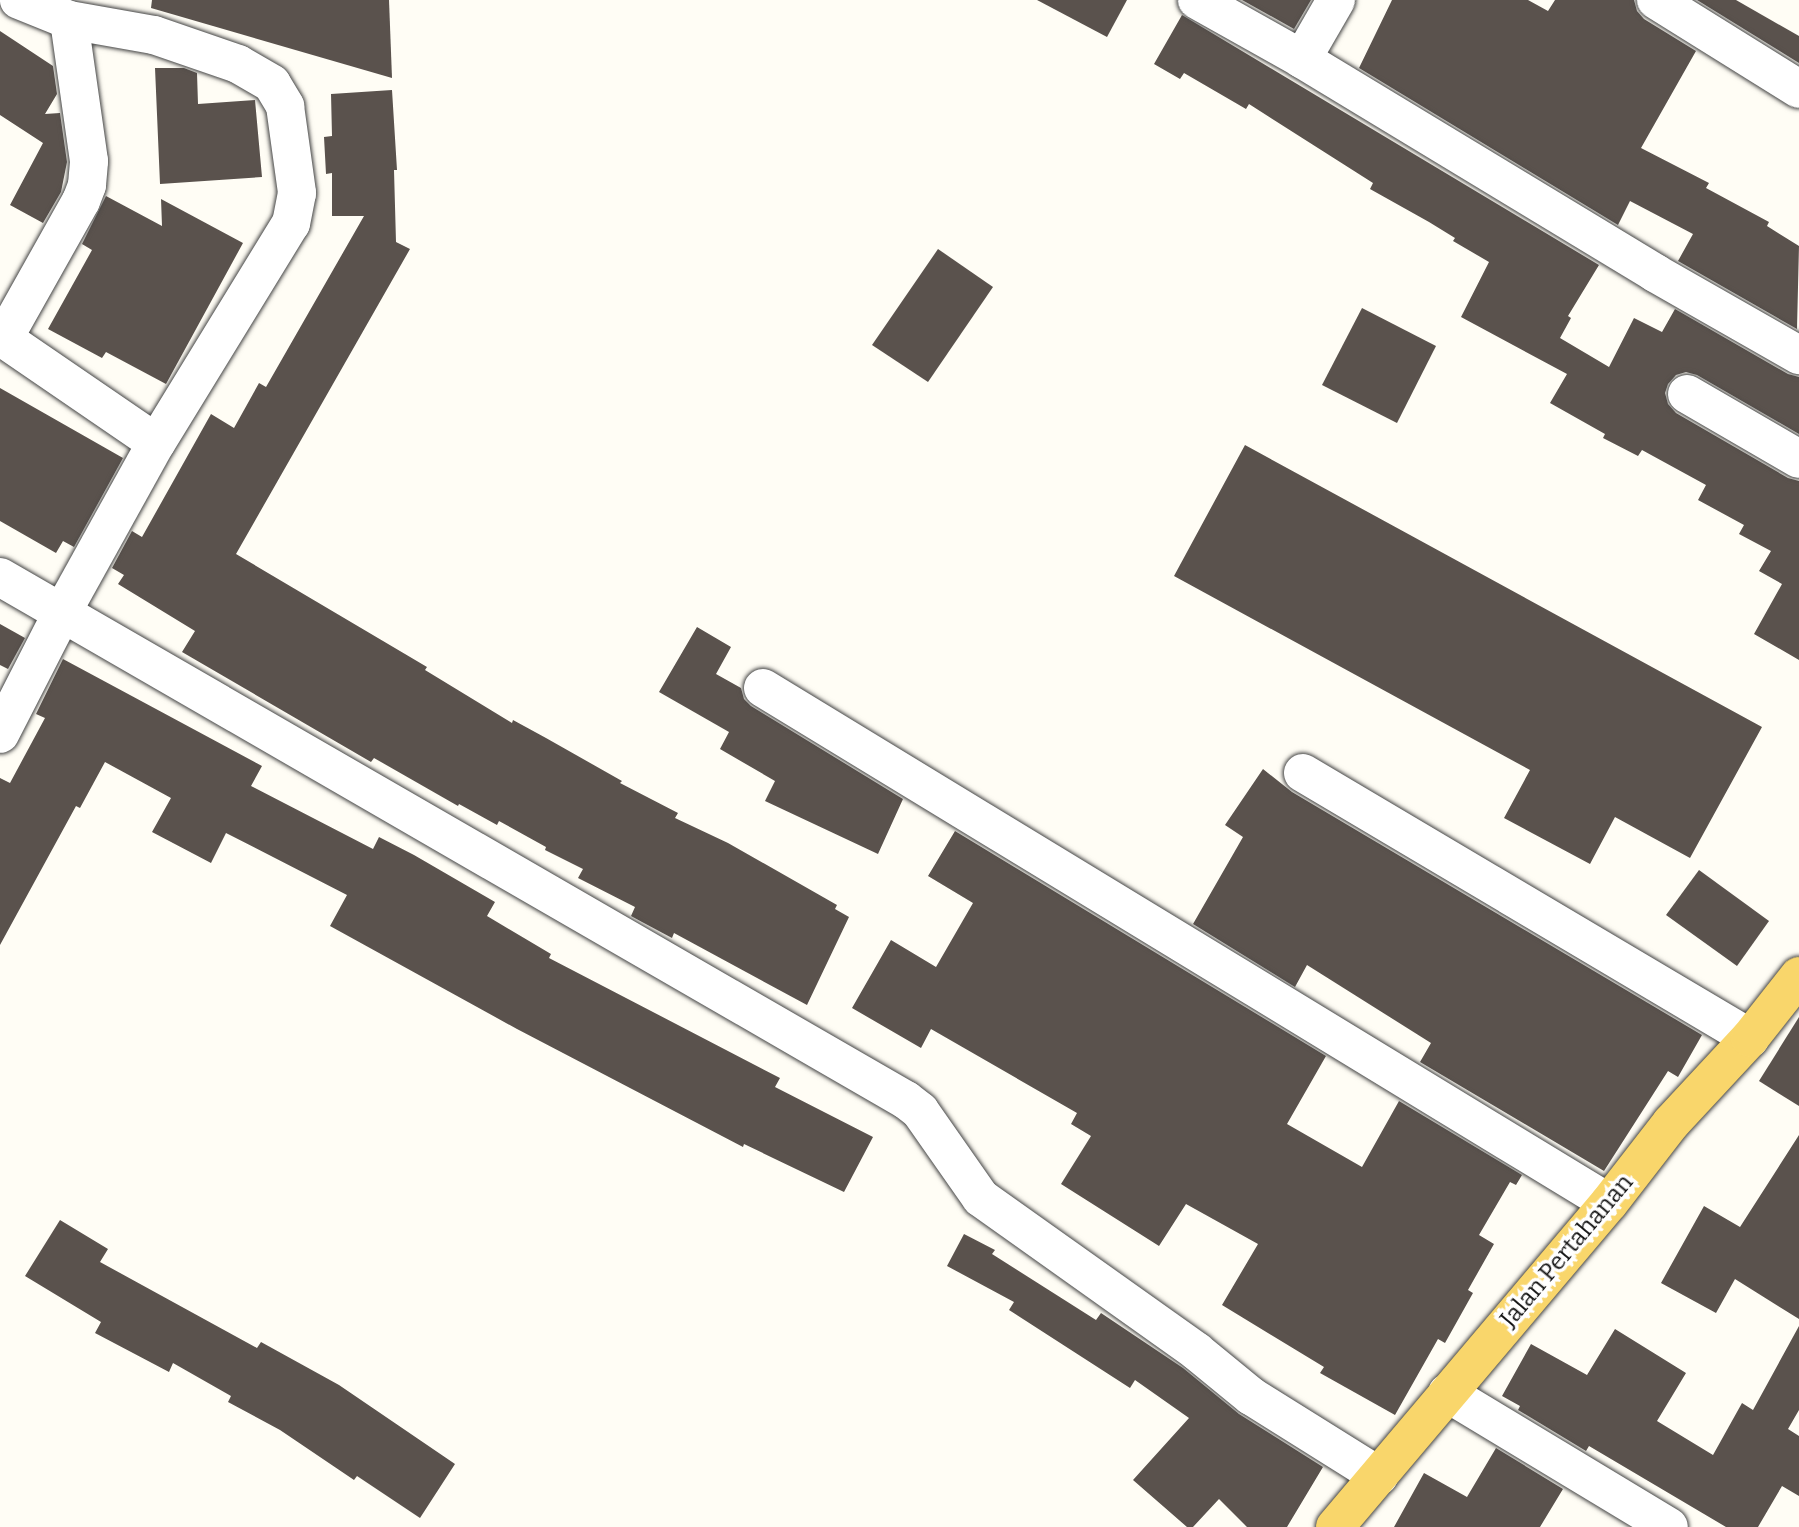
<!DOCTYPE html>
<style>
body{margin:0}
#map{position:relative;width:1799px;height:1527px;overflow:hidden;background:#fffdf5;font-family:Bitter,serif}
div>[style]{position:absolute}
.building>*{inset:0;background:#5a524d}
.roads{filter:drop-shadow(0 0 2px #444) drop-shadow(0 0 2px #444)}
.minor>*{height:38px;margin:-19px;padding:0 19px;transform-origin:19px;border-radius:19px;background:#fff}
.major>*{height:38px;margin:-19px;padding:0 19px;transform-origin:19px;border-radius:19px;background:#f9d66b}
span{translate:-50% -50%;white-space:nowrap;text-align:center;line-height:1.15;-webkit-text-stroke:7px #fff;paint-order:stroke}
.street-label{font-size:24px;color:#111}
</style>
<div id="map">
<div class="building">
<i style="clip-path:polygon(152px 0,389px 0,392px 78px,151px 8px)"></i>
<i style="clip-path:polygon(1037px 0,1127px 0,1107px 37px)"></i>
<i style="clip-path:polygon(1242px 0,1311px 0,1294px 29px)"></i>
<i style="clip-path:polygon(1392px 0,1528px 0,1548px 11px,1555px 0,1634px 0,1637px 11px,1644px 19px,1696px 51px,1641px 148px,1709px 183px,1706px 188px,1769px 222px,1767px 226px,1799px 246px,1797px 329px,1678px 261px,1693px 234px,1630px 201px,1618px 225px,1359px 68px)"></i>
<i style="clip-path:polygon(1697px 0,1736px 0,1799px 36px,1799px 63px)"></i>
<i style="clip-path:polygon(1182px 15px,1599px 265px,1568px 316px,1571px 318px,1560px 338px,1609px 367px,1634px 318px,1662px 332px,1675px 309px,1788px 374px,1799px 377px,1799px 434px,1697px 375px,1686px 372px,1676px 375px,1668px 384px,1665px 393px,1668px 404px,1676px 413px,1788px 478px,1799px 481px,1799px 660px,1754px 634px,1782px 584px,1759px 571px,1771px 551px,1739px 534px,1744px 525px,1698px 500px,1706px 485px,1642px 450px,1638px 456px,1603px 438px,1605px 434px,1550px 403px,1567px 374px,1461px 317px,1489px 262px,1453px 241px,1455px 238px,1429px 222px,1370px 189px,1373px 183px,1249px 104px,1246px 109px,1184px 73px,1180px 79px,1154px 64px)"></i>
<i style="clip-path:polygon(0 31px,53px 66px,57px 94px,45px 114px,60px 113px,67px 162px,61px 192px,43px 223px,10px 205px,43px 143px,0 115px)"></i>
<i style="clip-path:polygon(155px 68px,184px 68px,197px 73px,198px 104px,255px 100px,262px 177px,160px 184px)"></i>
<i style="clip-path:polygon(392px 90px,397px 170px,394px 170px,396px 242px,410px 249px,236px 554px,427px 667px,425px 670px,512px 723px,513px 720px,546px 738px,622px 781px,620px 783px,678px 813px,675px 818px,728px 843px,837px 905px,835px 909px,849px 917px,807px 1005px,674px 933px,672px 938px,642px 922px,631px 916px,635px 907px,578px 878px,583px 869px,545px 850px,546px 847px,499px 821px,497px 825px,459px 804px,458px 806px,374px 758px,371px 762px,182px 652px,195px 631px,118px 584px,124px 575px,112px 568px,132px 531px,142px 537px,211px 414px,234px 428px,259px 383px,266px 387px,364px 216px,332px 216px,332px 173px,326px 174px,324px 137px,332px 136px,331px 94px)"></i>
<i style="clip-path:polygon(106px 196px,162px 226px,161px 199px,243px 243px,166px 384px,106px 352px,102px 358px,48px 329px,92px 250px,82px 244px)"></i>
<i style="clip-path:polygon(938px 249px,993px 287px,928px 382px,872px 345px)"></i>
<i style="clip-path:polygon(1362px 308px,1436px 346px,1397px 423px,1322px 385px)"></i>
<i style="clip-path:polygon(0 388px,123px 458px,74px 547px,63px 541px,56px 553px,0 521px)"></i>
<i style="clip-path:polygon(1245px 445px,1762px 727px,1690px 858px,1615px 817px,1590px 864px,1504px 818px,1530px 770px,1174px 576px)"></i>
<i style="clip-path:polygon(0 624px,25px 638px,8px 669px,0 665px)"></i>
<i style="clip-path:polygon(697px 627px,731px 647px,716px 674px,741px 688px,744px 699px,751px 706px,903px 799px,878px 854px,765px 801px,775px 781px,720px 749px,729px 732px,659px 692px)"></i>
<i style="clip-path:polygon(63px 659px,262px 766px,251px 786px,373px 849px,379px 837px,414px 855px,495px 902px,487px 916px,551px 954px,549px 958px,780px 1078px,775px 1087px,873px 1137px,844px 1192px,744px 1144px,743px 1147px,517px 1029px,330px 926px,347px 895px,226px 833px,211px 863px,152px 832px,171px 798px,105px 762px,80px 808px,76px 806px,0 945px,0 778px,10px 783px,45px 718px,36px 714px)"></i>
<i style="clip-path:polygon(1263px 769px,1292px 792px,1702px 1035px,1678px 1077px,1668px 1071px,1604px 1171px,1420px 1062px,1431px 1043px,1307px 965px,1295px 987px,1193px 924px,1243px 837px,1225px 825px)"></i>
<i style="clip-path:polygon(955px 831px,1326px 1056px,1287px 1124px,1362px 1167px,1399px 1101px,1522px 1175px,1516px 1185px,1510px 1182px,1479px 1235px,1494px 1244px,1468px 1290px,1473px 1293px,1445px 1343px,1438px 1339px,1395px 1415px,1320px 1373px,1324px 1367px,1222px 1305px,1258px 1244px,1186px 1204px,1159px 1246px,1061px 1184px,1091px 1136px,1071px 1124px,1077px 1113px,931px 1029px,921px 1048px,852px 1008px,891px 940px,936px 967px,973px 903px,928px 876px)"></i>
<i style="clip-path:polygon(1699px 870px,1769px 921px,1737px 966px,1666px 915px)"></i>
<i style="clip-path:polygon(1799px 1017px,1799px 1106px,1759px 1081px)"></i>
<i style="clip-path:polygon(1799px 1135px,1799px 1319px,1735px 1279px,1716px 1313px,1661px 1283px,1704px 1206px,1740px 1227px)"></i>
<i style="clip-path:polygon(60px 1220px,108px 1249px,100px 1262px,257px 1348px,261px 1342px,339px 1385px,455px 1464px,420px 1518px,357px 1476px,354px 1480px,280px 1430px,228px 1402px,231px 1396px,173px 1363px,169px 1372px,95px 1333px,101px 1322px,25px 1276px)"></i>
<i style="clip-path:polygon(964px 1234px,995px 1250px,992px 1254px,1096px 1320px,1101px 1313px,1183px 1368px,1239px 1414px,1323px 1467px,1287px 1527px,1247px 1527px,1219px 1499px,1193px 1527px,1187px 1527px,1133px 1480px,1189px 1418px,1135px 1380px,1130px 1388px,1009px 1310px,1014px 1302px,947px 1266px)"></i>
<i style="clip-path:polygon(1799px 1326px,1799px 1410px,1788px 1429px,1799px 1436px,1799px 1496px,1782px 1486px,1758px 1527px,1726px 1527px,1589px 1446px,1586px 1451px,1518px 1410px,1520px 1406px,1502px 1396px,1531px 1344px,1587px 1375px,1615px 1329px,1686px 1373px,1657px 1421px,1713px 1455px,1742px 1403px,1753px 1410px)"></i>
<i style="clip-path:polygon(1496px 1448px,1563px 1489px,1540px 1527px,1394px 1527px,1424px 1473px,1467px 1497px)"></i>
</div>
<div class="roads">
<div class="minor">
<i style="left:1197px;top:0;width:120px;rotate:29.3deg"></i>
<i style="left:1302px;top:59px;width:413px;rotate:31.2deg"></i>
<i style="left:1655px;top:273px;width:166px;rotate:29.7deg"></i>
<i style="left:1656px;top:0;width:168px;rotate:31.9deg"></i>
<i style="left:69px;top:20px;width:86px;rotate:10deg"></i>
<i style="left:154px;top:35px;width:89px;rotate:19deg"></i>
<i style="left:238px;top:64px;width:39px;rotate:30deg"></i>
<i style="left:272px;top:84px;width:26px;rotate:59deg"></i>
<i style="left:285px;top:106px;width:88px;rotate:82.1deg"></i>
<i style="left:297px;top:193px;width:31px;rotate:101deg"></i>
<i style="left:291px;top:223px;width:258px;rotate:121.5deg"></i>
<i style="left:1302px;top:59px;width:68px;rotate:-60deg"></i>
<i style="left:0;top:336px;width:189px;rotate:34.4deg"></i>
<i style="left:156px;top:443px;width:192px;rotate:119deg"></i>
<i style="left:63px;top:611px;width:138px;rotate:117.1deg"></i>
<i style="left:4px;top:338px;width:157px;rotate:-60.7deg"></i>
<i style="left:81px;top:201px;width:17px;rotate:-69deg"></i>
<i style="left:87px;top:185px;width:24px;rotate:-85deg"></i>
<i style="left:89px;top:161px;width:142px;rotate:-98.1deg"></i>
<i style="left:69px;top:20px;width:54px;rotate:-158.2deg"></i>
<i style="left:1687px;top:394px;width:129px;rotate:30.1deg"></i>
<i style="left:0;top:577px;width:1046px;rotate:30deg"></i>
<i style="left:906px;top:1100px;width:18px;rotate:38deg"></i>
<i style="left:920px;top:1111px;width:106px;rotate:55deg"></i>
<i style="left:981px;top:1198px;width:264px;rotate:35.4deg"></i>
<i style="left:1196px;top:1351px;width:71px;rotate:39.3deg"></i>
<i style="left:1251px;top:1396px;width:151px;rotate:32deg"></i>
<i style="left:763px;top:688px;width:990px;rotate:31.33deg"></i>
<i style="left:1303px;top:773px;width:520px;rotate:30.66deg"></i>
<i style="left:1447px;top:1393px;width:259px;rotate:31.1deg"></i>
</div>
<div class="major">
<i style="left:1335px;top:1527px;width:424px;rotate:-49.8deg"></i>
<i style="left:1609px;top:1203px;width:101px;rotate:-52.2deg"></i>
<i style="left:1671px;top:1123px;width:116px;rotate:-47.1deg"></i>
<i style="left:1750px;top:1038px;width:79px;rotate:-51.7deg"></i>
</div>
</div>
<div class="street-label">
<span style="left:1567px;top:1251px;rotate:-50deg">Jalan Pertahanan</span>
</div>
</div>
